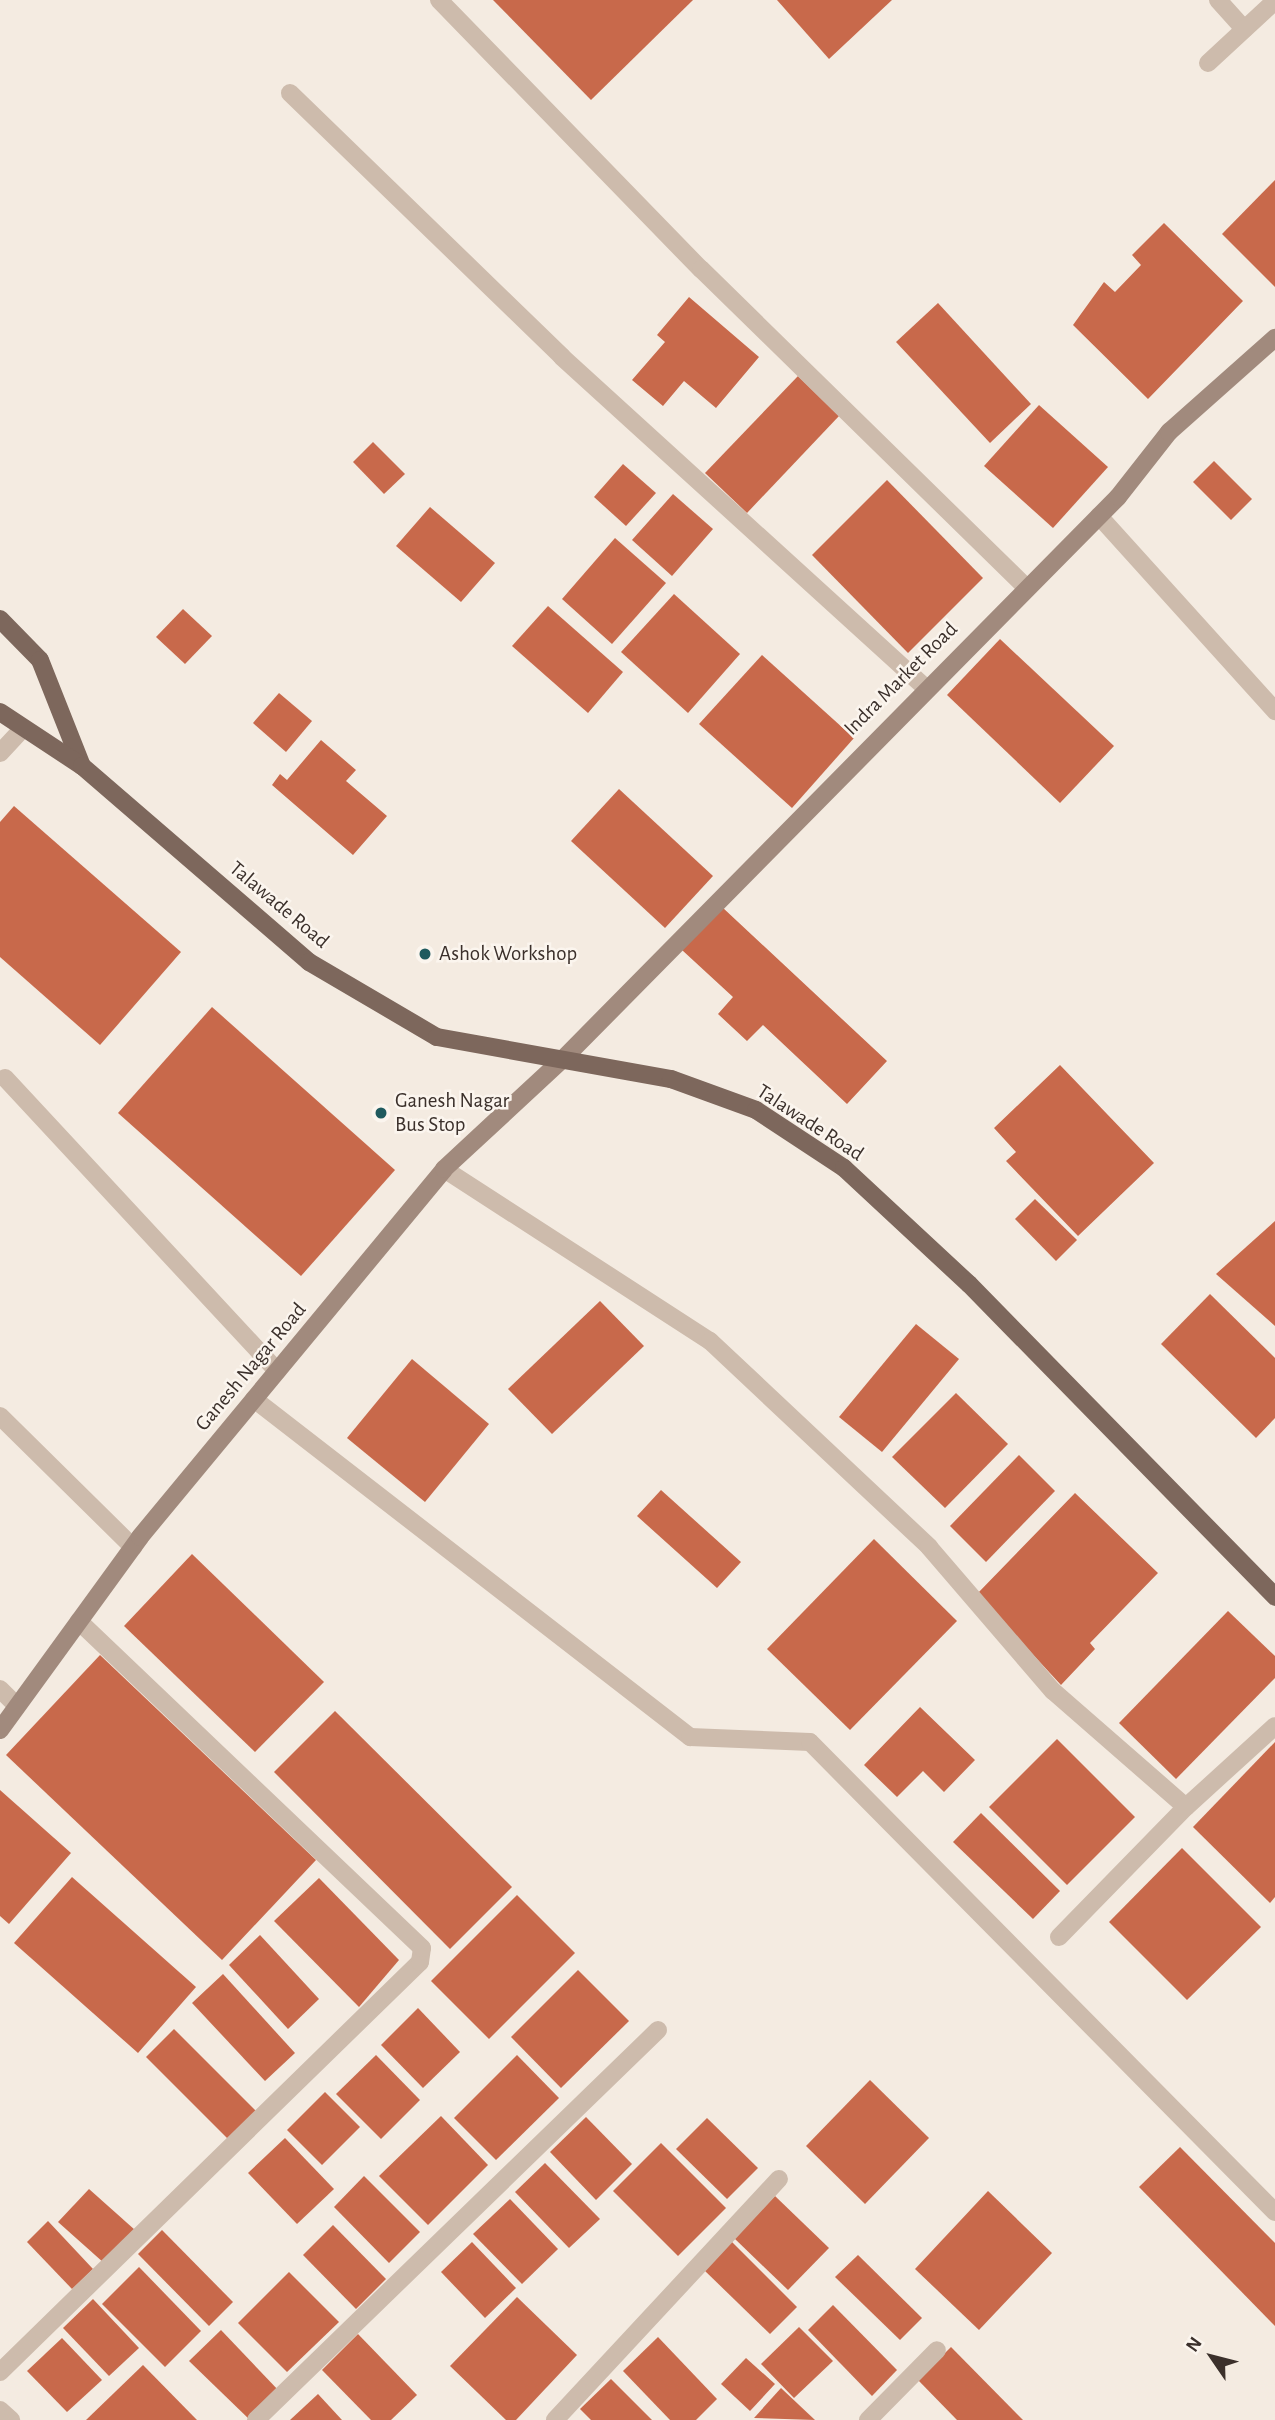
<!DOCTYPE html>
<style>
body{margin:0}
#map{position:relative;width:1275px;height:2420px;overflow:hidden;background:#f4ebe1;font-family:"Alegreya Sans",sans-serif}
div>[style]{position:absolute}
.building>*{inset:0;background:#c8694b}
.lane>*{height:18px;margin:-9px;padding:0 9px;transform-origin:9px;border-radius:9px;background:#cdbbac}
.street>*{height:18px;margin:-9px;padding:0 9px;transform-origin:9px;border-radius:9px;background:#cdbbac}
.secondary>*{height:18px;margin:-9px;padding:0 9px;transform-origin:9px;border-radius:9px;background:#a18a7d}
.primary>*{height:18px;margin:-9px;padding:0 9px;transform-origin:9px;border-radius:9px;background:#7d675c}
.dots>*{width:19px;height:19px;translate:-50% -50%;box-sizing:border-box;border:4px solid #fbf5ee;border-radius:50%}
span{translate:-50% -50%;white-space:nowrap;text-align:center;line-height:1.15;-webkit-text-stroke:5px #fbf5ee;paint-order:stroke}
.street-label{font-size:21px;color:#3b302b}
.poi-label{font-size:21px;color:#3b302b}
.left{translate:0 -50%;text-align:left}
.north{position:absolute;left:1177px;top:2322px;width:70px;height:70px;-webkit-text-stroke:5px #fbf5ee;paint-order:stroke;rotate:305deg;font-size:19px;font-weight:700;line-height:28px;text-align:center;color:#3b302b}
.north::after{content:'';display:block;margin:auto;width:24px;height:32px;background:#3b302b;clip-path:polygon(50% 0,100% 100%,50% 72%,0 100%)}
</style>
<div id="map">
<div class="building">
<i style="clip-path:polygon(493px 0,693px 0,591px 100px)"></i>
<i style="clip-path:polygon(777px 0,892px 0,829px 59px)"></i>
<i style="clip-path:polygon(1275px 180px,1275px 287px,1222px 234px)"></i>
<i style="clip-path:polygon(1164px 223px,1243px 301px,1148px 399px,1073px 325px,1104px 282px,1115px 292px,1141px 265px,1132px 255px)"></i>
<i style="clip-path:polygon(689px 297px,759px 357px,716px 408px,684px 381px,663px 406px,632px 380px,665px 342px,657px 335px)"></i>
<i style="clip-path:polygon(938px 303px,1031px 404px,990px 443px,896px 342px)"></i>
<i style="clip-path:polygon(798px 376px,839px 416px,747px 513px,705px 473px)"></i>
<i style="clip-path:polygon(1039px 405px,1108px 467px,1053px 528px,984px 466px)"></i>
<i style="clip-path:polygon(373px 442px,405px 474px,384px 494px,353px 462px)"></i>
<i style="clip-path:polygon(1214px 461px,1252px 499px,1231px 520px,1193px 482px)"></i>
<i style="clip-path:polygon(623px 464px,656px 493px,626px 526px,594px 497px)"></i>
<i style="clip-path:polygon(887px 480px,983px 578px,908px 653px,812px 555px)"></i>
<i style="clip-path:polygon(673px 494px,713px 529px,672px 576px,632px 540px)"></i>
<i style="clip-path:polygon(430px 507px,495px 563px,461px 602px,396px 546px)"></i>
<i style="clip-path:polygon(615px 538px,666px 583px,612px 644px,562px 599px)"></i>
<i style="clip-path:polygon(674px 594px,740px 654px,688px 713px,621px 652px)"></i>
<i style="clip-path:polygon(548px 606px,623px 672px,588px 713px,512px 646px)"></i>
<i style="clip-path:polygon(183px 609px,212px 636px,185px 664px,156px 637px)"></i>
<i style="clip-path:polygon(1000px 639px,1114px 746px,1060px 803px,947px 695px)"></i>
<i style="clip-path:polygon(762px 655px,854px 738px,792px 808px,699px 724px)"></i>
<i style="clip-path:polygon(279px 693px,312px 721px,286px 752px,253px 723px)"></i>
<i style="clip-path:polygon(321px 740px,356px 770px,346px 781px,387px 816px,353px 855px,272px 785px,280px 774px,287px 780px)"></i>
<i style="clip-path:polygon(619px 789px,713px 876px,665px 928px,571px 841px)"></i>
<i style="clip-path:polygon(14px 806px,181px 952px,100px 1045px,0 957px,0 822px)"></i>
<i style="clip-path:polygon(722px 907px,887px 1061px,847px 1104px,763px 1025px,747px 1041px,718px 1014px,733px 997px,682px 950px)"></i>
<i style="clip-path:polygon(212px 1007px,395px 1170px,301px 1276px,118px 1113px)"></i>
<i style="clip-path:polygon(1060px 1065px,1154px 1163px,1078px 1236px,1006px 1161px,1016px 1152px,994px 1128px)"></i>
<i style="clip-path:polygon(1035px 1199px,1077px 1240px,1056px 1261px,1015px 1219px)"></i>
<i style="clip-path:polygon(1275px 1221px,1275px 1326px,1216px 1274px)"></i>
<i style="clip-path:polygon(1210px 1294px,1275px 1358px,1275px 1418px,1256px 1438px,1161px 1344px)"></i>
<i style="clip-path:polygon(600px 1301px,644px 1346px,552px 1434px,508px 1389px)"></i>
<i style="clip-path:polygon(916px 1324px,959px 1359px,882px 1452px,839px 1417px)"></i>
<i style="clip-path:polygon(412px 1359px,489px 1424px,425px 1502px,347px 1438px)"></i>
<i style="clip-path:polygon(956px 1393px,1008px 1444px,945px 1508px,892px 1457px)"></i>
<i style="clip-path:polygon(1019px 1455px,1055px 1491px,986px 1562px,950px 1526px)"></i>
<i style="clip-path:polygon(661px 1490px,741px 1562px,717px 1588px,637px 1516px)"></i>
<i style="clip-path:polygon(1075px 1493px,1158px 1573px,1090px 1643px,1095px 1649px,1061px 1685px,977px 1594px)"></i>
<i style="clip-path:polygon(874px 1539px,957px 1621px,850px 1730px,767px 1649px)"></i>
<i style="clip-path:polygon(192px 1554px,324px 1682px,255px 1752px,124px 1626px)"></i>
<i style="clip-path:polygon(1228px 1611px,1275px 1656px,1275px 1678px,1176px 1779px,1119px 1723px)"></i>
<i style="clip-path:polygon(100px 1655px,316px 1860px,222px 1960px,6px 1755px)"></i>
<i style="clip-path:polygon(920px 1707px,975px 1760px,944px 1792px,923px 1771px,897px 1797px,864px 1765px)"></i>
<i style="clip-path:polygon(335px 1711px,512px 1887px,450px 1949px,274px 1772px)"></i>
<i style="clip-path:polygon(1057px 1739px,1135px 1817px,1067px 1885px,989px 1807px)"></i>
<i style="clip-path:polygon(1275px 1742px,1275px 1897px,1270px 1903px,1193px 1827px)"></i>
<i style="clip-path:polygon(0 1790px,71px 1853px,9px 1924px,0 1916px)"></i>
<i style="clip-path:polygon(981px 1813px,1060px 1891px,1033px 1919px,953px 1842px)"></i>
<i style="clip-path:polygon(1182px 1848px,1261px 1927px,1187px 2000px,1109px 1922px)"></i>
<i style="clip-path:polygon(72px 1877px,196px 1987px,138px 2053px,14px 1943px)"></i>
<i style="clip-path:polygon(319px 1878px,399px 1960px,359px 2007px,274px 1921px)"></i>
<i style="clip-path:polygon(517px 1895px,575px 1953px,489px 2039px,431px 1981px)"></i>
<i style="clip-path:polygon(260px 1935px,319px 1999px,288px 2029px,229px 1965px)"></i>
<i style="clip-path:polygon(578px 1970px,629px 2021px,561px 2088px,511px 2037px)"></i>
<i style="clip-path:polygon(223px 1974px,295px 2053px,265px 2081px,192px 2003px)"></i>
<i style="clip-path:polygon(418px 2008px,460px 2052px,423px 2088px,381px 2045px)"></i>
<i style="clip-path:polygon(174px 2029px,261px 2116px,233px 2144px,146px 2057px)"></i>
<i style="clip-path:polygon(376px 2055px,420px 2100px,381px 2139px,336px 2094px)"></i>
<i style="clip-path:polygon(517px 2055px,559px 2098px,496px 2160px,454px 2118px)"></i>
<i style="clip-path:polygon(870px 2080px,929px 2138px,865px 2204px,806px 2146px)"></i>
<i style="clip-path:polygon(325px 2092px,360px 2127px,322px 2165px,287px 2130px)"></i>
<i style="clip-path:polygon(441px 2116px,488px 2165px,428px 2225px,379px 2176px)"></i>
<i style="clip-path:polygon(586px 2117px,632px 2164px,596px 2200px,550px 2152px)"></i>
<i style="clip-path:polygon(707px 2118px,758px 2168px,727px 2199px,676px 2149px)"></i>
<i style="clip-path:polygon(285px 2138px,334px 2189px,297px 2224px,248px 2173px)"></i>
<i style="clip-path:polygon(661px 2143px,726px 2208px,678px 2256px,613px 2191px)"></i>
<i style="clip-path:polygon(1180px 2147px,1275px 2243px,1275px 2326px,1139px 2187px)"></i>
<i style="clip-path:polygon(545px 2163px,600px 2219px,569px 2248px,515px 2192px)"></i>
<i style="clip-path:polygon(364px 2176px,420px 2232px,389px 2263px,334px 2207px)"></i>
<i style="clip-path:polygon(89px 2189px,135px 2230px,104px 2263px,58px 2222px)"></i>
<i style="clip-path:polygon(988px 2191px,1052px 2253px,979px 2330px,915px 2269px)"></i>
<i style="clip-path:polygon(775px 2196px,829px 2248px,788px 2290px,734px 2238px)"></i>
<i style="clip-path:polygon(510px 2199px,558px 2249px,522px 2284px,473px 2234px)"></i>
<i style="clip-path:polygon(48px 2221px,93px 2269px,72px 2289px,27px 2242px)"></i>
<i style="clip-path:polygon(333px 2225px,386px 2279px,356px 2309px,303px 2255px)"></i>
<i style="clip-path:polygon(162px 2230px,233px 2302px,209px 2326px,138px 2254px)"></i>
<i style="clip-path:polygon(731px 2241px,797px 2307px,770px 2334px,704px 2270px)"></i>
<i style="clip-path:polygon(472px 2242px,516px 2288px,485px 2318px,441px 2272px)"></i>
<i style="clip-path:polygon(858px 2255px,922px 2318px,900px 2340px,835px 2277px)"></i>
<i style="clip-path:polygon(139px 2267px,201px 2331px,165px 2367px,102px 2304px)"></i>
<i style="clip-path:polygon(289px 2272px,339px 2322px,287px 2372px,238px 2323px)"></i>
<i style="clip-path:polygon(517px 2297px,577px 2355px,516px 2420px,506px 2420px,450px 2366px)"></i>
<i style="clip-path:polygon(93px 2299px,139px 2348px,109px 2376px,63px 2328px)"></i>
<i style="clip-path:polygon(833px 2305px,897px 2370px,872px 2396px,808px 2330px)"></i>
<i style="clip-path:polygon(799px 2327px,833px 2361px,794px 2398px,761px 2364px)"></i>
<i style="clip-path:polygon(221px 2330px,280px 2392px,250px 2420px,189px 2361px)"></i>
<i style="clip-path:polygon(358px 2334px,417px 2395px,391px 2420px,371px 2420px,322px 2370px)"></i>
<i style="clip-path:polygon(658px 2337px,717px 2399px,696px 2420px,670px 2420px,623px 2371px)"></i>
<i style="clip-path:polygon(62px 2338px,102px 2380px,67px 2412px,27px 2371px)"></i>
<i style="clip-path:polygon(951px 2347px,1023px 2420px,957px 2420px,918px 2380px)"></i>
<i style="clip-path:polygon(746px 2358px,775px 2384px,750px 2411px,721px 2384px)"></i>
<i style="clip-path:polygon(143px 2365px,197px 2420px,86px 2420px)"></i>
<i style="clip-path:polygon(611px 2379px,652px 2420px,591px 2420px,580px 2409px)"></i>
<i style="clip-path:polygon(781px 2388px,815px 2420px,754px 2418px)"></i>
<i style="clip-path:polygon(318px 2394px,342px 2420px,290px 2420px)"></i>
</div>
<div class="lane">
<i style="left:1218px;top:0;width:39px;rotate:48deg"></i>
<i style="left:1208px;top:63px;width:91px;rotate:-42.8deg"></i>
<i style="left:0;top:753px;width:34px;rotate:-47deg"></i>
<i style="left:5px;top:1078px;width:400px;rotate:47.1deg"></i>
<i style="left:444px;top:1169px;width:317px;rotate:32.9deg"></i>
<i style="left:710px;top:1341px;width:301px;rotate:43.2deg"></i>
<i style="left:929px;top:1547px;width:190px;rotate:49.3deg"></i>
<i style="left:1053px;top:1691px;width:176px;rotate:41.1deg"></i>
<i style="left:1186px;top:1807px;width:120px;rotate:-42.3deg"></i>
<i style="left:1059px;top:1937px;width:182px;rotate:-45.7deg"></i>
</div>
<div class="street">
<i style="left:439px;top:0;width:376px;rotate:45.8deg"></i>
<i style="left:701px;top:269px;width:453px;rotate:44.4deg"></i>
<i style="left:290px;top:93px;width:379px;rotate:44.1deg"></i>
<i style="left:562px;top:357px;width:492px;rotate:42.3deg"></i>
<i style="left:1099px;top:516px;width:263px;rotate:47.9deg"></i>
<i style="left:254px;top:1399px;width:552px;rotate:37.78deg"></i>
<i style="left:690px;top:1737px;width:120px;rotate:2.4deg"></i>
<i style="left:810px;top:1742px;width:661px;rotate:45.31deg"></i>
<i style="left:0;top:1416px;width:187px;rotate:44.6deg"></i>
<i style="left:0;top:1689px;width:24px;rotate:45deg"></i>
<i style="left:0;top:2372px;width:587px;rotate:-44.31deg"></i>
<i style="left:420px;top:1962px;width:14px;rotate:-82deg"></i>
<i style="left:422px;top:1948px;width:474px;rotate:-136.4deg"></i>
<i style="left:0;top:2410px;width:15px;rotate:42deg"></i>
<i style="left:256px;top:2420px;width:560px;rotate:-44.13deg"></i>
<i style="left:555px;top:2420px;width:329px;rotate:-47.1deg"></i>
<i style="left:868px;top:2420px;width:98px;rotate:-45.4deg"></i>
</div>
<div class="secondary">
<i style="left:0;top:1730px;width:238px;rotate:-54deg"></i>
<i style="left:140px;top:1537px;width:477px;rotate:-50.4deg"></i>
<i style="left:444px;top:1169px;width:163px;rotate:-42.8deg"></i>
<i style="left:564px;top:1058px;width:788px;rotate:-45.36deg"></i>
<i style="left:1118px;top:497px;width:83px;rotate:-51.9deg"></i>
<i style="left:1169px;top:432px;width:142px;rotate:-41.6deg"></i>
</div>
<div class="primary">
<i style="left:0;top:619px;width:57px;rotate:45.7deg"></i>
<i style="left:40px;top:660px;width:114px;rotate:68.4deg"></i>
<i style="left:0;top:712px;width:98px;rotate:33.4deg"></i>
<i style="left:82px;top:766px;width:300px;rotate:40.8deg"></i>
<i style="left:309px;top:962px;width:148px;rotate:30.4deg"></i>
<i style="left:437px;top:1037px;width:238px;rotate:10.2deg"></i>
<i style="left:671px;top:1079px;width:90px;rotate:20deg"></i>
<i style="left:756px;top:1110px;width:105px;rotate:33.4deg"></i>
<i style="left:844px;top:1168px;width:171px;rotate:42.9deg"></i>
<i style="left:969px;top:1284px;width:438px;rotate:45.6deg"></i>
</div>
<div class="dots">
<i style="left:425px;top:954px;background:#1f5a5e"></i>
<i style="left:381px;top:1113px;background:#1f5a5e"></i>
</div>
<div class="street-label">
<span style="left:901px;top:679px;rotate:-45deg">Indra Market Road</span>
<span style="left:279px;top:905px;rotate:40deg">Talawade Road</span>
<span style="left:810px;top:1123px;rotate:33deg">Talawade Road</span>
<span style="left:251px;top:1367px;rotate:-50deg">Ganesh Nagar Road</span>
</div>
<div class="poi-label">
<span class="left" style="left:439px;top:954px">Ashok Workshop</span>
<span class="left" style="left:395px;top:1113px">Ganesh Nagar<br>Bus Stop</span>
</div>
<div class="north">N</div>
</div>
